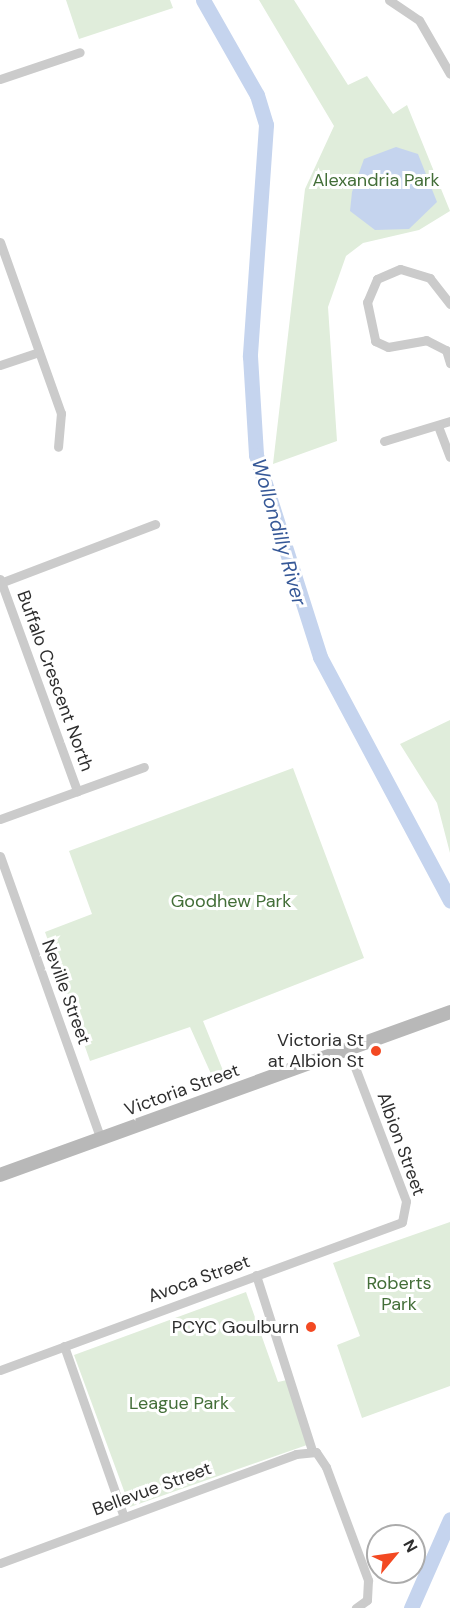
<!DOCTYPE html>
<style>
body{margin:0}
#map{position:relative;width:450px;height:1608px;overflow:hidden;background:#fff;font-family:"DM Sans",sans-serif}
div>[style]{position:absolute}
.green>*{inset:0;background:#e0eddb}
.water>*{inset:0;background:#c5d4ee}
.river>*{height:15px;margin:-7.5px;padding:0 7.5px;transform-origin:7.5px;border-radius:7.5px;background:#c5d4ee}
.minor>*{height:9px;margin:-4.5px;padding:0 4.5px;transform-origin:4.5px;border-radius:4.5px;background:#cbcbcb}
.secondary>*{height:14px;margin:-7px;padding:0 7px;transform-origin:7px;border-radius:7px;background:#b8b8b8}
.dots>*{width:16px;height:16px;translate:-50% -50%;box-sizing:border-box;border:3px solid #fff;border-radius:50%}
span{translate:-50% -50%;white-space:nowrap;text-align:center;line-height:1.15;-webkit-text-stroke:6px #fff;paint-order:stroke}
.park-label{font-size:18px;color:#436e38}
.street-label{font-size:18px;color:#2e2e2e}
.poi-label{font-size:18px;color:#2e2e2e}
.right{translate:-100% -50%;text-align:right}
.water-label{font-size:20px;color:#365897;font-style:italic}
.north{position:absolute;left:366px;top:1524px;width:60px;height:60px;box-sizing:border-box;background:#fff;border:2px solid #ababab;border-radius:50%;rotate:61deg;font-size:16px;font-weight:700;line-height:24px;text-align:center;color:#2e2e2e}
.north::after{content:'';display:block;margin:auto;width:21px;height:27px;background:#f34922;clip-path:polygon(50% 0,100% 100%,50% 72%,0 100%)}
</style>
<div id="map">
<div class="green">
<i style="clip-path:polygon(66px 0,170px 0,173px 8px,79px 39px)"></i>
<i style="clip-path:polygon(259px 0,294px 0,348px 85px,367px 76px,393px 114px,407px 105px,450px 211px,419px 230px,363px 243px,346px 256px,328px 307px,337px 441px,273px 464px,305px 189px,334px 126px)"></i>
<i style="clip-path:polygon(450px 720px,450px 853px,437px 803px,400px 744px)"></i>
<i style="clip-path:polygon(293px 768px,364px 958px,203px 1021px,224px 1073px,212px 1076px,190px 1027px,90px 1061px,45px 932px,92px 914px,69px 851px)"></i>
<i style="clip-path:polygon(450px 1222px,450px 1386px,362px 1418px,337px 1345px,360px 1336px,333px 1263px)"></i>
<i style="clip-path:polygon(246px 1292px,278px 1382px,287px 1380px,307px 1445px,130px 1507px,74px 1355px)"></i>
</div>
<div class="water">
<i style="clip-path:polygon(396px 147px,418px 154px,437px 202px,409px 229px,375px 230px,350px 211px,352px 192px,364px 159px)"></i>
</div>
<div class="river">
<i style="left:203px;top:0;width:109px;rotate:60.4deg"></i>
<i style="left:257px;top:95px;width:31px;rotate:73deg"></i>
<i style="left:266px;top:125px;width:232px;rotate:94deg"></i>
<i style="left:250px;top:356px;width:99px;rotate:86.5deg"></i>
<i style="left:256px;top:455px;width:212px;rotate:72.4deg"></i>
<i style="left:320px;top:657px;width:276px;rotate:61.9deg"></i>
<i style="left:411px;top:1608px;width:97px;rotate:-66.3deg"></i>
</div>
<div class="minor">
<i style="left:389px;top:0;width:36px;rotate:34deg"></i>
<i style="left:419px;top:20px;width:62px;rotate:60.1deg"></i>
<i style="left:0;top:79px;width:84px;rotate:-18.6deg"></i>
<i style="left:0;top:242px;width:182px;rotate:70.4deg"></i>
<i style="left:61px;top:413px;width:34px;rotate:95deg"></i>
<i style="left:450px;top:304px;width:33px;rotate:-128deg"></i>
<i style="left:430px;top:278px;width:31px;rotate:-163deg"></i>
<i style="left:400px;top:269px;width:25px;rotate:157deg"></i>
<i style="left:377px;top:279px;width:25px;rotate:113deg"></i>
<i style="left:367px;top:302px;width:40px;rotate:78deg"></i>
<i style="left:375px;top:341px;width:14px;rotate:25deg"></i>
<i style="left:388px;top:347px;width:39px;rotate:-10deg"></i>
<i style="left:426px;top:340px;width:22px;rotate:27deg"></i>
<i style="left:446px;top:350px;width:14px;rotate:73deg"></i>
<i style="left:0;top:365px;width:41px;rotate:-18.4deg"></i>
<i style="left:438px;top:426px;width:33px;rotate:69deg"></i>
<i style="left:384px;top:441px;width:69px;rotate:-16.9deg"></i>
<i style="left:0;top:579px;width:226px;rotate:70deg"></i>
<i style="left:0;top:583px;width:166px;rotate:-20.8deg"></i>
<i style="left:0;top:819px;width:153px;rotate:-19.9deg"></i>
<i style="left:0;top:856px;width:300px;rotate:70.4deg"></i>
<i style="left:256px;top:1275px;width:185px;rotate:72.3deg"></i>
<i style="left:64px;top:1346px;width:181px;rotate:70.7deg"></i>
<i style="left:0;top:1370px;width:428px;rotate:-20.2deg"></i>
<i style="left:402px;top:1222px;width:21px;rotate:-79deg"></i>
<i style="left:406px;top:1201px;width:163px;rotate:-110.9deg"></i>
<i style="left:0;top:1563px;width:315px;rotate:-20.2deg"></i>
<i style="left:296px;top:1454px;width:20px;rotate:-6deg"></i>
<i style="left:316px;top:1452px;width:18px;rotate:56deg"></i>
<i style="left:326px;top:1467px;width:121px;rotate:69.6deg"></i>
<i style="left:368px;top:1580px;width:20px;rotate:93deg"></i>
<i style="left:367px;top:1600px;width:14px;rotate:144deg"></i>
</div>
<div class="secondary">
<i style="left:0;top:1175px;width:479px;rotate:-19.9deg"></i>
</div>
<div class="dots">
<i style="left:376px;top:1051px;background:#f34922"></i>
<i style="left:311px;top:1327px;background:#f34922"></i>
</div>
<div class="park-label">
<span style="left:376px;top:180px">Alexandria Park</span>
<span style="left:231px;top:901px">Goodhew Park</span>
<span style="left:399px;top:1294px">Roberts<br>Park</span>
<span style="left:179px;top:1403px">League Park</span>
</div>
<div class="street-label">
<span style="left:55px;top:681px;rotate:70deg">Buffalo Crescent North</span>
<span style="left:66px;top:992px;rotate:70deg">Neville Street</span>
<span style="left:182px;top:1090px;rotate:-20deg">Victoria Street</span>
<span style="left:401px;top:1144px;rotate:70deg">Albion Street</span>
<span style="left:199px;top:1279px;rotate:-20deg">Avoca Street</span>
<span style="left:152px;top:1489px;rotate:-20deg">Bellevue Street</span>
</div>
<div class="poi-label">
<span class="right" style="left:364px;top:1051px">Victoria St<br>at Albion St</span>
<span class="right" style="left:299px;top:1327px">PCYC Goulburn</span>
</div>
<div class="water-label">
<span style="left:279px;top:532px;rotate:74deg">Wollondilly River</span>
</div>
<div class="north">N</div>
</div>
